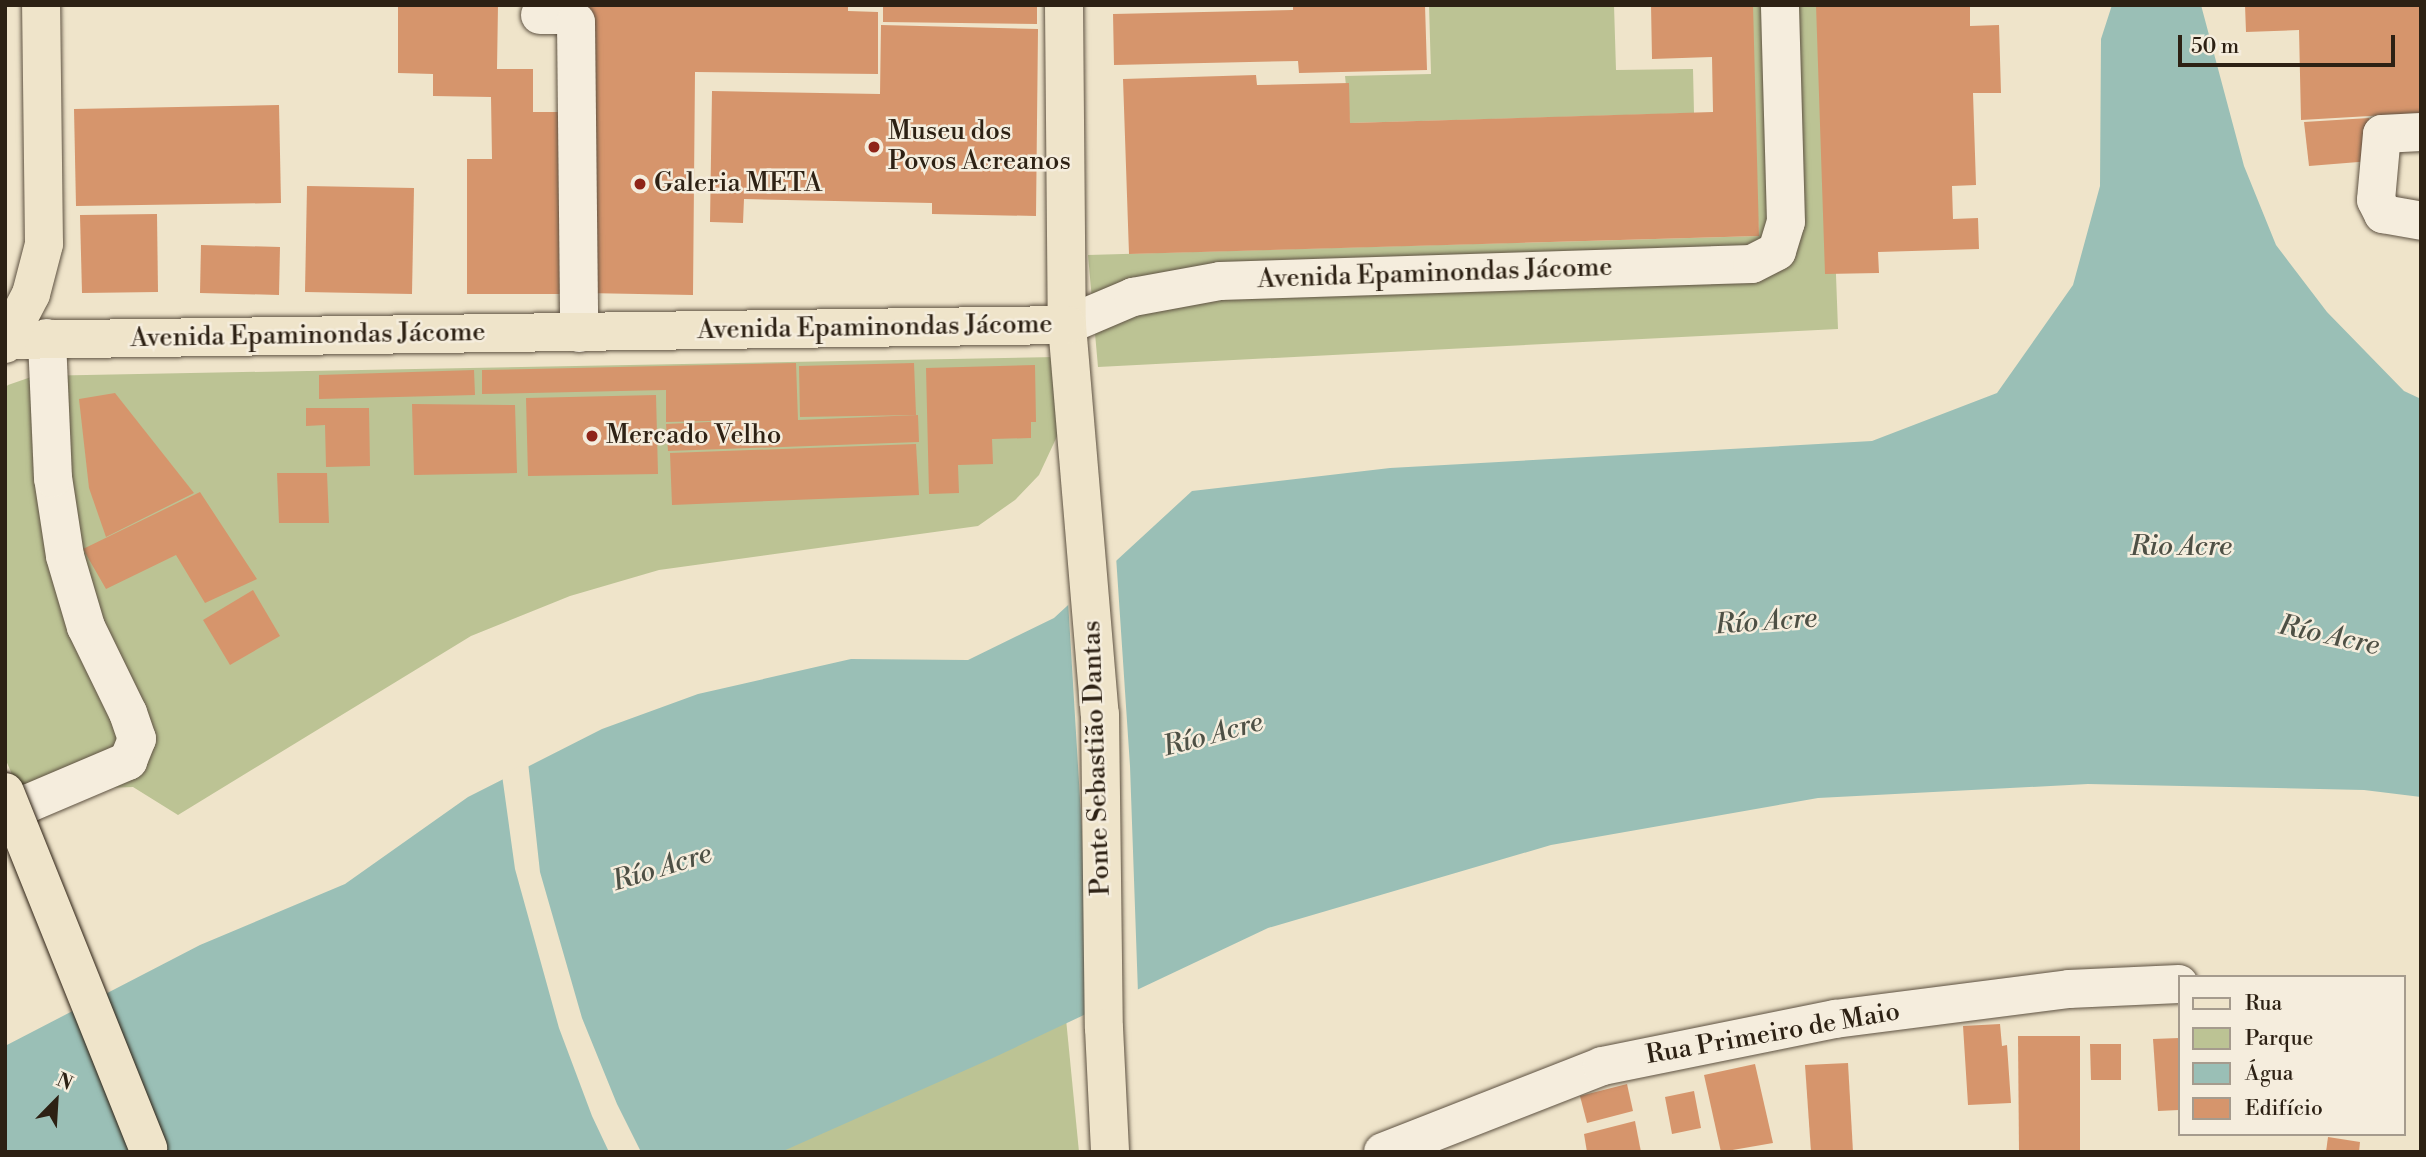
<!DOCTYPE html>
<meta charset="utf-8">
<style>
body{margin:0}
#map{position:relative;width:2426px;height:1157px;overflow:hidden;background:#efe4ca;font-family:"Libre Bodoni",serif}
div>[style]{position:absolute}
.green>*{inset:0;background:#bcc394}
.water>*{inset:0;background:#9abfb6}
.pier>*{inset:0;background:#efe4ca}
.building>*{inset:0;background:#d6956c}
.roads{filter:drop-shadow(0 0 2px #5e5242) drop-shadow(0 0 2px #5e5242)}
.minor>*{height:38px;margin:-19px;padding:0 19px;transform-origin:19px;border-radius:19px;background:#f5eddd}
.major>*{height:38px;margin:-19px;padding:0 19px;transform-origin:19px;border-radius:19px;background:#efe4ca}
.bridges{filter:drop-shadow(0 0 2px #2d2114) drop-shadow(0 0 2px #2d2114)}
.major-bridge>*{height:38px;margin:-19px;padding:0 19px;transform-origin:19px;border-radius:19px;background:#efe4ca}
.dots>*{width:19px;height:19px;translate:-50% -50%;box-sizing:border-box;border:4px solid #f5eddd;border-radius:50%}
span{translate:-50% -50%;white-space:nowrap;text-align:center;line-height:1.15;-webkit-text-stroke:5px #f5eddd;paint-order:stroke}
.poi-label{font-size:26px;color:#2d2114}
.left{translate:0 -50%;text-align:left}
.street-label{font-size:26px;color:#2d2114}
.water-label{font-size:28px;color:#4e5045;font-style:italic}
.frame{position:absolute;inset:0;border:7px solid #2d2114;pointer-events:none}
.legend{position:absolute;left:2178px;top:975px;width:228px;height:161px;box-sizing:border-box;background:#f5eddd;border:2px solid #a59b8d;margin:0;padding:9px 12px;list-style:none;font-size:21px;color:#2d2114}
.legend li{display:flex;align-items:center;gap:14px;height:35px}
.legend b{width:35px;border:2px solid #a59b8d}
.north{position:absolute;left:21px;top:1066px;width:70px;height:70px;-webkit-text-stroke:5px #f5eddd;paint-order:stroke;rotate:24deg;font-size:19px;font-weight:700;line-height:28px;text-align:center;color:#2d2114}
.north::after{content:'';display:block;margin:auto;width:24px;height:32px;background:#2d2114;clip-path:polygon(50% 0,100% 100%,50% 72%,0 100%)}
.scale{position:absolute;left:2178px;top:35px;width:217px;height:32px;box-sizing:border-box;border:4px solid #2d2114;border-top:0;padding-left:9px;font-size:21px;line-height:24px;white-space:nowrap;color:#2d2114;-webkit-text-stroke:5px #f5eddd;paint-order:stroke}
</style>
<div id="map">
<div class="green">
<i style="clip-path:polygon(1429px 5px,1614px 5px,1616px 70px,1693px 69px,1694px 113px,1350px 123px,1345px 76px,1431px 74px)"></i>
<i style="clip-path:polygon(1745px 5px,1826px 5px,1838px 329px,1098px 367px,1088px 255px,1759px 236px)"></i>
<i style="clip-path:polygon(1056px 357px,1060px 430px,1039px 475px,1015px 500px,978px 526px,659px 570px,570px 596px,471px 636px,178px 815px,133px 787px,19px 791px,5px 758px,5px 388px,8px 385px,34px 376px)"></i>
<i style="clip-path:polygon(1066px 1019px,1079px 1152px,777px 1152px)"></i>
</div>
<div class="water">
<i style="clip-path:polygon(2112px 5px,2201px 5px,2244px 166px,2276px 245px,2327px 312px,2404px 391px,2421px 399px,2421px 797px,2364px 790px,2088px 784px,1818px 798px,1551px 845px,1268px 928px,995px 1057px,781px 1152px,5px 1152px,5px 1046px,200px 945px,345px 884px,468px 797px,602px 729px,698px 694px,851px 659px,968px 660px,1054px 618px,1192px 491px,1390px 468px,1872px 441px,1997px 393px,2073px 285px,2100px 186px,2101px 39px)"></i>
</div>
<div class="pier">
<i style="clip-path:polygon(1116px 556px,1130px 766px,1138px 993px,1086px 1018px,1084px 865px,1068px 601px)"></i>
<i style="clip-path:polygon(528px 762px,540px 872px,582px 1018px,617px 1104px,641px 1152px,609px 1152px,592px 1116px,559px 1028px,515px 869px,502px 775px)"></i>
</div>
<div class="building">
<i style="clip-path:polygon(398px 5px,498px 5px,497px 69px,533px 69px,533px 112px,571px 112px,571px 294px,467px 294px,467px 159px,492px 159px,491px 97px,433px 96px,433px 74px,398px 73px)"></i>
<i style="clip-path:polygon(587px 5px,848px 5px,848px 11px,878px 12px,878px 74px,695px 72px,693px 295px,585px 293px)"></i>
<i style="clip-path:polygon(883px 5px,1037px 5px,1037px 24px,883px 22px)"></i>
<i style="clip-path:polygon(1293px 5px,1425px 5px,1427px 70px,1299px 73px,1298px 61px,1114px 65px,1113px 14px,1293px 10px)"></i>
<i style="clip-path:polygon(1651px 5px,1753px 5px,1759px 236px,1129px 254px,1123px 79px,1256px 75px,1257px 85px,1349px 83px,1350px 123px,1713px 112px,1712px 57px,1652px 59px)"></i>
<i style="clip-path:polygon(1816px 5px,1970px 5px,1970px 26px,1999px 25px,2001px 93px,1973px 93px,1976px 185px,1952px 186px,1953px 219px,1978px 218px,1979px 249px,1878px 252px,1879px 273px,1825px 274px)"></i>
<i style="clip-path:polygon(2245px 5px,2421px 5px,2421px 113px,2301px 120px,2299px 30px,2246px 32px)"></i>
<i style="clip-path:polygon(881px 25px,1038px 29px,1036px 216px,932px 214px,932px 203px,744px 199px,743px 223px,710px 222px,712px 91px,880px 94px)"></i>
<i style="clip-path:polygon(279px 105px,281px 203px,76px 206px,74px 109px)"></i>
<i style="clip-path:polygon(2369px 118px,2373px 136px,2371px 161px,2309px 166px,2304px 122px)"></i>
<i style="clip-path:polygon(307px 186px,414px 188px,412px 294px,305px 292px)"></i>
<i style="clip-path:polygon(157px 214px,158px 292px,82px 293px,80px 215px)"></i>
<i style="clip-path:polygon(201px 245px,280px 247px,279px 295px,200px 293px)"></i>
<i style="clip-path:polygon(796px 363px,798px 420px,918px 415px,919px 442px,668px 451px,666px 424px,751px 420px,666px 422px,666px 390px,482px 394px,482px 370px)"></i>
<i style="clip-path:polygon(914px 363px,916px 415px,800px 417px,799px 366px)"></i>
<i style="clip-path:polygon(1035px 365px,1036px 422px,1031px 422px,1031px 438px,992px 439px,993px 464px,958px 465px,959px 493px,929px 494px,926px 368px)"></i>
<i style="clip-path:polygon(474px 370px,475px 395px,319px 399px,319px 375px)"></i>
<i style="clip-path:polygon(115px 393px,194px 493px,106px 537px,89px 488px,79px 399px)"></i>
<i style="clip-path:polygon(656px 395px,658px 474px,528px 476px,526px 398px)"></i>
<i style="clip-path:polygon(412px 404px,515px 405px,517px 473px,414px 475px)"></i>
<i style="clip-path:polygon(306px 408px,369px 408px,370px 466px,326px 467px,325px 425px,306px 426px)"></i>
<i style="clip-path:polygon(916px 444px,919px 495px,672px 505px,670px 453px)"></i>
<i style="clip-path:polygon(277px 473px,327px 473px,329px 523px,279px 523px)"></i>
<i style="clip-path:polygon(200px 492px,257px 579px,205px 603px,176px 555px,106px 589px,83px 549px)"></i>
<i style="clip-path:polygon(253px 590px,280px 636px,230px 665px,203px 620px)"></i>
<i style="clip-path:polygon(2000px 1024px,2002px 1046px,2007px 1045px,2011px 1103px,1968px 1105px,1963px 1026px)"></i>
<i style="clip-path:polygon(2018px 1036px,2080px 1036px,2080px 1152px,2019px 1152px)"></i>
<i style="clip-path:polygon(2179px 1038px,2179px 1110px,2158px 1111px,2153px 1039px)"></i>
<i style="clip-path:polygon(2090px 1044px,2121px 1044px,2121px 1080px,2091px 1080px)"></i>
<i style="clip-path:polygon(1848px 1063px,1853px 1152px,1811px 1152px,1805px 1065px)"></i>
<i style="clip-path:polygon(1755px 1064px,1773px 1143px,1721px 1152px,1704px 1075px)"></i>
<i style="clip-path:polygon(1627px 1084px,1633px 1111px,1587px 1123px,1580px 1096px)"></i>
<i style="clip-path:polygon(1694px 1091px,1701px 1128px,1672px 1134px,1665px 1097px)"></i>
<i style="clip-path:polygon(1635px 1121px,1641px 1152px,1587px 1152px,1584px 1134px)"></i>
<i style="clip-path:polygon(2328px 1137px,2360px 1142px,2359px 1152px,2326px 1152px)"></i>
</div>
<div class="roads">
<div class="minor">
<i style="left:540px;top:15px;width:27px"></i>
<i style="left:567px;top:15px;width:11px;rotate:38deg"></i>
<i style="left:576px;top:22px;width:311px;rotate:89.4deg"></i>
<i style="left:2421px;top:132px;width:39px;rotate:177deg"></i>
<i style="left:2382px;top:134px;width:66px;rotate:95.2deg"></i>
<i style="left:2376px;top:200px;width:16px;rotate:63deg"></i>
<i style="left:2383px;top:214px;width:39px;rotate:10deg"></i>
<i style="left:1067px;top:325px;width:72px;rotate:-23deg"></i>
<i style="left:1133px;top:297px;width:88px;rotate:-10.4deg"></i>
<i style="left:1220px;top:281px;width:532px;rotate:-1.83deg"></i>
<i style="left:1752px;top:264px;width:28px;rotate:-27deg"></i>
<i style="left:1777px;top:251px;width:30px;rotate:-73deg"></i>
<i style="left:1786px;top:222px;width:217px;rotate:-91.6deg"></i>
<i style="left:5px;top:809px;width:25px;rotate:-14deg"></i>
<i style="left:29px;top:803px;width:108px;rotate:-23deg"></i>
<i style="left:128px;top:761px;width:24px;rotate:-68deg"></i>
<i style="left:137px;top:739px;width:28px;rotate:-109deg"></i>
<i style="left:128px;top:713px;width:96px;rotate:-116deg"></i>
<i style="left:86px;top:627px;width:74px;rotate:-106.5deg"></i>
<i style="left:65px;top:556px;width:79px;rotate:-98.7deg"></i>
<i style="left:53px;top:478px;width:140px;rotate:-92.5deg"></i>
<i style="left:1383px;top:1152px;width:235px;rotate:-21.4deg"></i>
<i style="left:1602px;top:1066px;width:238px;rotate:-11.4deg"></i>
<i style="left:1835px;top:1019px;width:236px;rotate:-7.3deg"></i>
<i style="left:2069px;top:989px;width:110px;rotate:-2.6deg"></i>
</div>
<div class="major">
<i style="left:1064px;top:5px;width:320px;rotate:89.5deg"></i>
<i style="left:1067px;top:325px;width:390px;rotate:85.2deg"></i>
<i style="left:1100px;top:714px;width:314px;rotate:89.3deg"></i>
<i style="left:1104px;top:1028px;width:124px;rotate:87.2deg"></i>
<i style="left:5px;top:340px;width:1062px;rotate:-0.81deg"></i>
<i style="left:5px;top:344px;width:56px;rotate:-62.5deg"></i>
<i style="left:31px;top:294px;width:52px;rotate:-75.4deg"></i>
<i style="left:44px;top:244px;width:239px;rotate:-90.7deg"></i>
</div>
</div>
<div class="bridges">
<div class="major-bridge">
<i style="left:5px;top:792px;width:384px;rotate:68.1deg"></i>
</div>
</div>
<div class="dots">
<i style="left:874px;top:147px;background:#8f2418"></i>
<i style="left:640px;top:184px;background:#8f2418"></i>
<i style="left:592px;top:436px;background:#8f2418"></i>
</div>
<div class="poi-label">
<span class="left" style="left:888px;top:147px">Museu dos<br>Povos Acreanos</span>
<span class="left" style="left:654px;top:184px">Galeria META</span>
<span class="left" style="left:606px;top:436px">Mercado Velho</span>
</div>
<div class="street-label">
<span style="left:1435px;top:274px;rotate:-2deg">Avenida Epaminondas Jácome</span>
<span style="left:875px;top:328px;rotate:-1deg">Avenida Epaminondas Jácome</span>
<span style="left:308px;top:336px;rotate:-1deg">Avenida Epaminondas Jácome</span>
<span style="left:1097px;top:758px;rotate:-92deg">Ponte Sebastião Dantas</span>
<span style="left:1773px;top:1034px;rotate:-10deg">Rua Primeiro de Maio</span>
</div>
<div class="water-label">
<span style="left:2181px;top:547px">Rio Acre</span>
<span style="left:1766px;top:622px;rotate:-4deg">Río Acre</span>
<span style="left:2329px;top:636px;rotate:12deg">Río Acre</span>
<span style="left:1213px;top:735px;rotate:-15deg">Río Acre</span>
<span style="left:662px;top:868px;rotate:-17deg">Río Acre</span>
</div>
<div class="frame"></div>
<ul class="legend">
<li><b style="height:9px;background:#efe4ca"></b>Rua</li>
<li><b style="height:19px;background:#bcc394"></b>Parque</li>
<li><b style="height:19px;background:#9abfb6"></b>Água</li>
<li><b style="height:19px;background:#d6956c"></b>Edifício</li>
</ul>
<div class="north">N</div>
<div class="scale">50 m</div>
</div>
